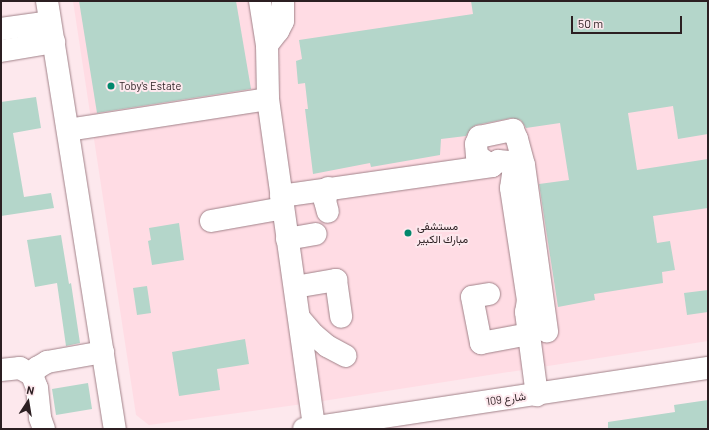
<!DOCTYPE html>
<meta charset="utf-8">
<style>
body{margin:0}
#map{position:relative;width:709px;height:430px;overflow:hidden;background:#fde8ed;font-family:Barlow,Vazirmatn,sans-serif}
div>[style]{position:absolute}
.built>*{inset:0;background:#ffdce4}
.building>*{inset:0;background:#b4d6ca}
.roads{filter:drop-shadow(0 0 1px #a18289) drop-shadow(0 0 1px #a18289)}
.minor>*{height:22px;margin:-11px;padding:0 11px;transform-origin:11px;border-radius:11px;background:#fff}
.dots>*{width:11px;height:11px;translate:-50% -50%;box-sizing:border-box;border:2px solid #fde8ed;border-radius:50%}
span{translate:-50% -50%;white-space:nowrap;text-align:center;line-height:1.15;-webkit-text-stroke:4px #fde8ed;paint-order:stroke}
.poi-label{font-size:11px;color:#2c1f22}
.left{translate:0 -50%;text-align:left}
.street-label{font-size:11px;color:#2c1f22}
.frame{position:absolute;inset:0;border:2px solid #2c1f22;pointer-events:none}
.north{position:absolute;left:8px;top:382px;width:40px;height:40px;-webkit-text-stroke:3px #fde8ed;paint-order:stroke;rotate:12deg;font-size:11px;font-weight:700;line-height:16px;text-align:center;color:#2c1f22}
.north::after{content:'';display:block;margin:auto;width:14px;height:18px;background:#2c1f22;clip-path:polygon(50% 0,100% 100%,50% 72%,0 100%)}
.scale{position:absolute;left:571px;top:16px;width:111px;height:18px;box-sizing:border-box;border:2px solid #2c1f22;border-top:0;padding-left:5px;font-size:12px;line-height:14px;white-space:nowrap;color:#2c1f22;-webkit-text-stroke:3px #fde8ed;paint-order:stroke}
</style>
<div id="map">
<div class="built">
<i style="clip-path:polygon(73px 1px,708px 1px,708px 341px,310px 403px,149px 425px,136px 415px)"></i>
</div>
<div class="building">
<i style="clip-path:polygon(79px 1px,236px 1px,251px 89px,97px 113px)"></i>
<i style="clip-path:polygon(471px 1px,708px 1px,708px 134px,678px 139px,673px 106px,628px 113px,637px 170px,708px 159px,708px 208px,653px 216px,657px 243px,670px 241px,675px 270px,662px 272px,663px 283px,594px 294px,595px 300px,558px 307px,539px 184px,569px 180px,560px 123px,526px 128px,521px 120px,511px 118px,476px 125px,471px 128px,466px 136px,441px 139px,440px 155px,371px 167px,370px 163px,313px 174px,305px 109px,308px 109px,305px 83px,298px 84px,296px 61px,302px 59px,299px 40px,473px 14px)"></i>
<i style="clip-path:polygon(36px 97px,41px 128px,13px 133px,24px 197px,51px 193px,54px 208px,1px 216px,1px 102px)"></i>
<i style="clip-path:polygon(179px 223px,184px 260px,152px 265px,148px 241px,151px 240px,149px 228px)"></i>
<i style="clip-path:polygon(61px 235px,69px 284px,71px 283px,80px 343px,66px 346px,57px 283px,35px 287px,27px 240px)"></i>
<i style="clip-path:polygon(147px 286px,151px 313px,137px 315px,133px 288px)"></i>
<i style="clip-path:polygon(708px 290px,708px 312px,687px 315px,684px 293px)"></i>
<i style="clip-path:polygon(245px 339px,249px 364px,217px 369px,220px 390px,179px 396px,172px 352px)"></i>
<i style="clip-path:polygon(88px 383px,92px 409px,56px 415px,52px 389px)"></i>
<i style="clip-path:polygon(708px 400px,708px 429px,608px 429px,608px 422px,675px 412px,674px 405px)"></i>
</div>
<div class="roads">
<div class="minor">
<i style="left:47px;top:1px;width:433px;rotate:81deg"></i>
<i style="left:260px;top:1px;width:45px;rotate:81deg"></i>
<i style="left:267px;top:45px;width:54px;rotate:88.9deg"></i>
<i style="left:268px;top:99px;width:332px;rotate:82deg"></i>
<i style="left:1px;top:29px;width:49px;rotate:-8.1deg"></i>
<i style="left:267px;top:45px;width:18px;rotate:-52deg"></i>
<i style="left:278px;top:31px;width:11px;rotate:-63deg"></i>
<i style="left:283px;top:21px;width:20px;rotate:-90deg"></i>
<i style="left:1px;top:51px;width:54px;rotate:-9.6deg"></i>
<i style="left:68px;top:130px;width:202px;rotate:-8.8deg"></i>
<i style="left:492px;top:166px;width:18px;rotate:-146deg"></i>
<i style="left:477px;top:156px;width:12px;rotate:-95deg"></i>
<i style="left:476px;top:144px;width:8px;rotate:-67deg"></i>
<i style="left:479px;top:137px;width:35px;rotate:-12deg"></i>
<i style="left:513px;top:130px;width:10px;rotate:66deg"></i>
<i style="left:517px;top:139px;width:27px;rotate:75deg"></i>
<i style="left:524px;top:165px;width:168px;rotate:82.1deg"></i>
<i style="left:328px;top:188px;width:13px;rotate:103deg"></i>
<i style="left:325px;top:201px;width:11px;rotate:75deg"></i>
<i style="left:281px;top:196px;width:213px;rotate:-8.1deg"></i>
<i style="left:492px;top:166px;width:8px;rotate:-40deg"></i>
<i style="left:498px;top:161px;width:11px;rotate:5deg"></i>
<i style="left:509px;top:162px;width:7px;rotate:45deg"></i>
<i style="left:514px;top:167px;width:21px;rotate:98deg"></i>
<i style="left:511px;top:188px;width:113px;rotate:81.4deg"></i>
<i style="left:528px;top:300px;width:12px;rotate:99deg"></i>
<i style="left:526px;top:312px;width:84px;rotate:82.5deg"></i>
<i style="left:211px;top:221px;width:73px;rotate:-10.2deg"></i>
<i style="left:287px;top:239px;width:29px;rotate:-10deg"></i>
<i style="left:295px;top:287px;width:42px;rotate:-9.7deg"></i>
<i style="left:336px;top:280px;width:37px;rotate:82deg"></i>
<i style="left:489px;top:294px;width:17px;rotate:170deg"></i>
<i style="left:472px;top:297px;width:47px;rotate:78.9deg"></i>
<i style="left:481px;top:343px;width:49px;rotate:-10.6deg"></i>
<i style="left:300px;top:319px;width:21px;rotate:49deg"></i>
<i style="left:314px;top:335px;width:17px;rotate:40deg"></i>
<i style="left:327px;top:346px;width:21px;rotate:28deg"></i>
<i style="left:1px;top:370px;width:19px;rotate:-6deg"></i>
<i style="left:20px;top:368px;width:14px;rotate:30deg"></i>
<i style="left:32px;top:375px;width:14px;rotate:69deg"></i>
<i style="left:37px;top:388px;width:30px;rotate:84deg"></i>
<i style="left:40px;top:418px;width:12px;rotate:70deg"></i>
<i style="left:32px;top:375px;width:9px;rotate:-54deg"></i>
<i style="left:37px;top:368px;width:12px;rotate:-31deg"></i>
<i style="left:47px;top:362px;width:57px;rotate:-10.1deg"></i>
<i style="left:304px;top:429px;width:409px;rotate:-8.6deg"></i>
</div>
</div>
<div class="dots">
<i style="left:111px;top:86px;background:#02886c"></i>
<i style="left:408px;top:233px;background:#02886c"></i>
</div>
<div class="poi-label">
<span class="left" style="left:119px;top:86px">Toby's Estate</span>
<span class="left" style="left:417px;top:233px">مستشفى<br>مبارك الكبير</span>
</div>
<div class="street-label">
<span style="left:506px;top:399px;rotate:-8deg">شارع 109</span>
</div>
<div class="frame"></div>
<div class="north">N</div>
<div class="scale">50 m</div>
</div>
